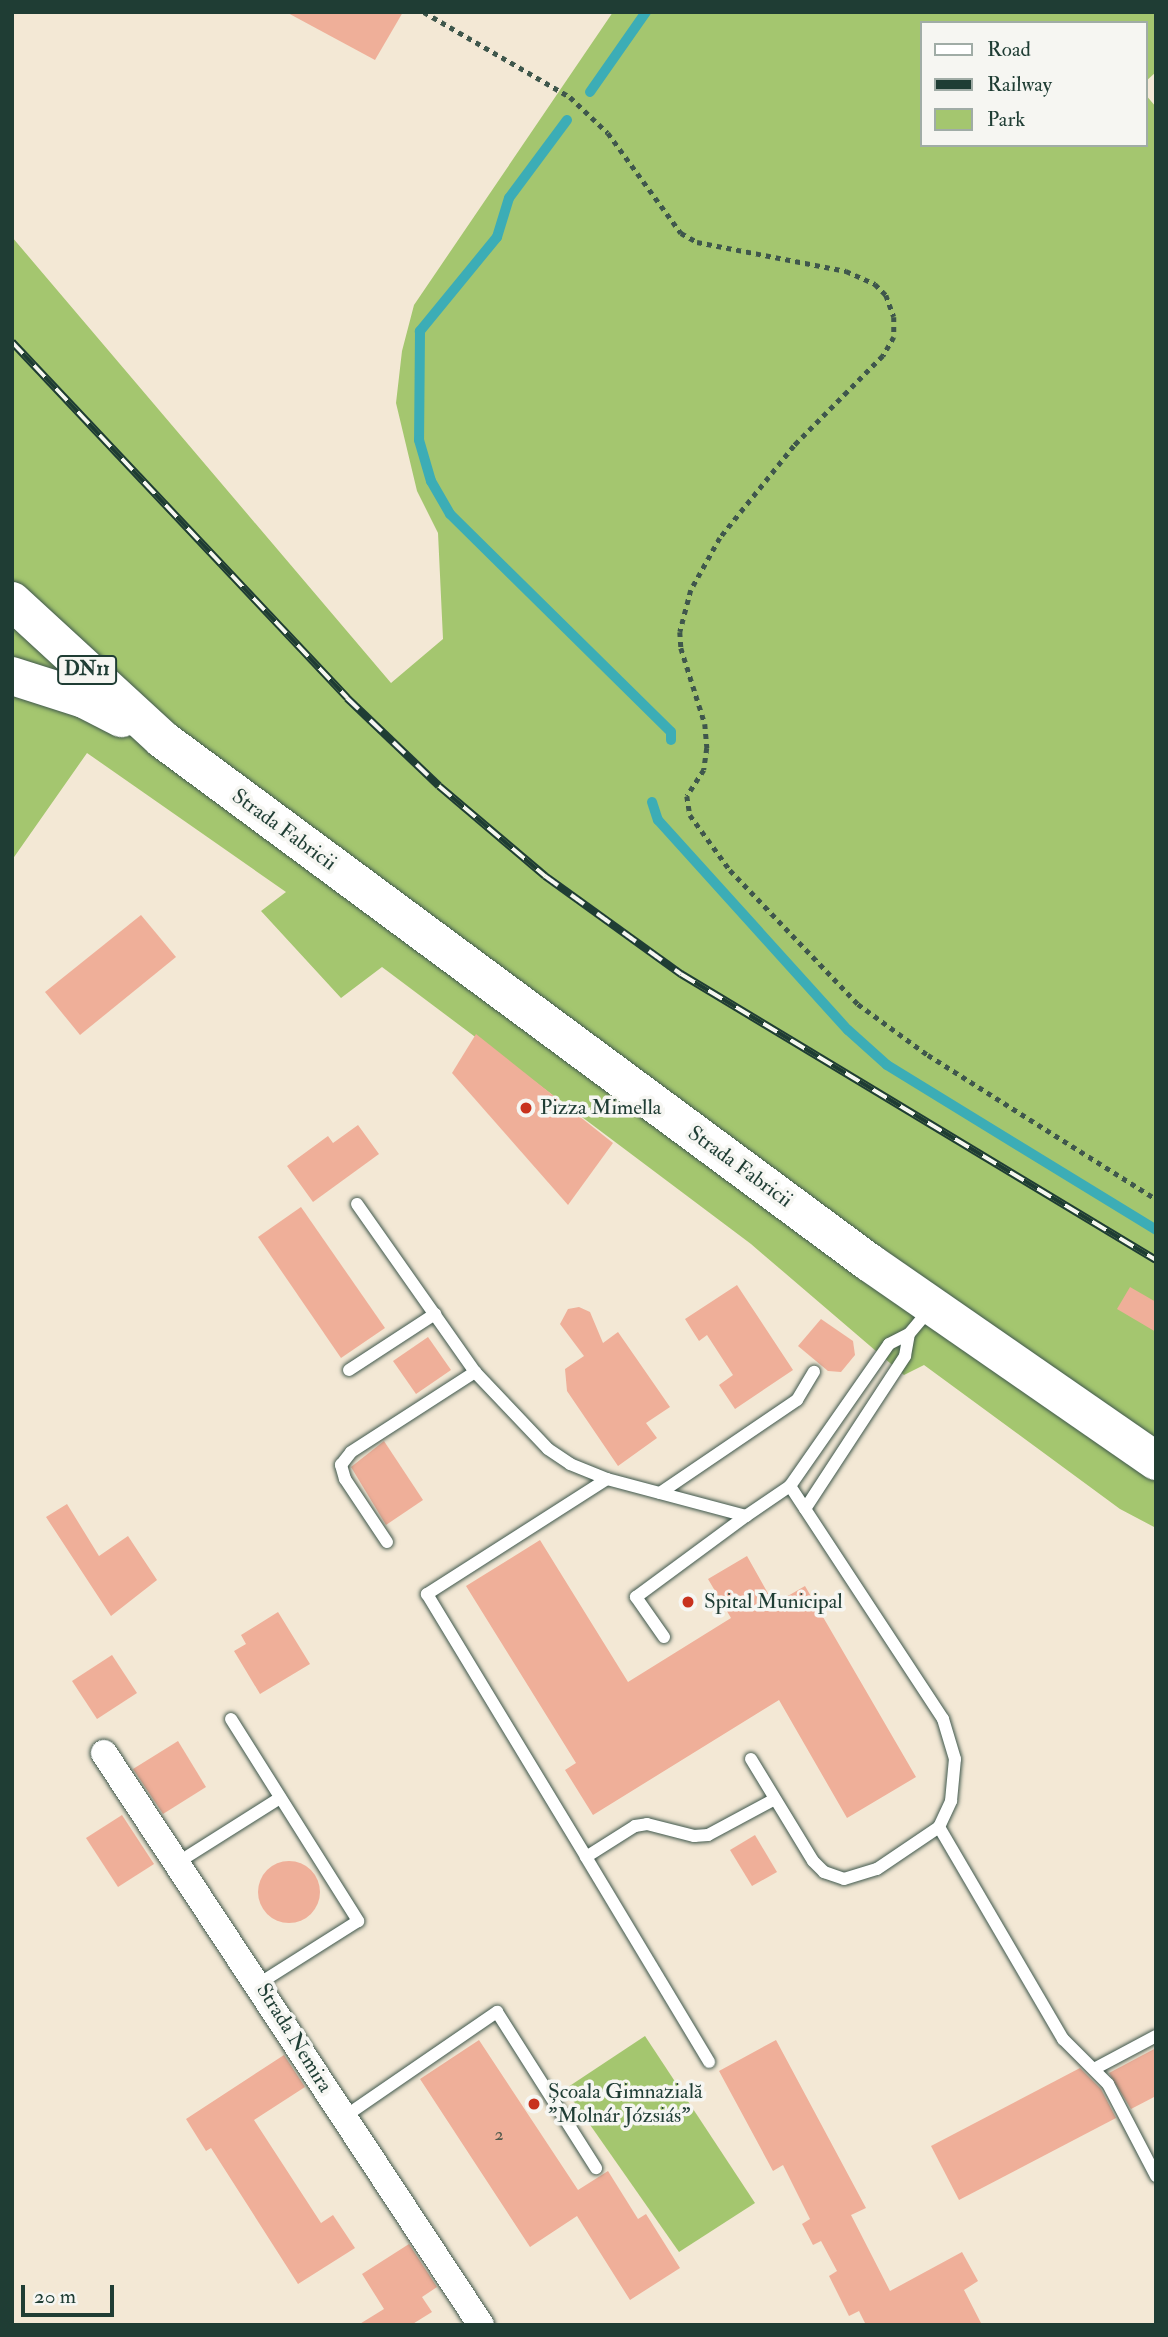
<!DOCTYPE html>
<meta charset="utf-8">
<style>
body{margin:0}
#map{position:relative;width:1168px;height:2337px;overflow:hidden;background:#f3e8d5;font-family:"IM FELL Double Pica",serif}
div>[style]{position:absolute}
.green>*{inset:0;background:#a4c66f}
.stream>*{height:10px;margin:-5px;padding:0 5px;transform-origin:5px;border-radius:5px;background:#3cadb6}
.building>*{inset:0;background:#efaf99}
.round{border-radius:50%}
.path>*{height:4.5px;margin-top:-2.25px;transform-origin:0;background:repeating-linear-gradient(90deg,#3f574c 0 5px,transparent 0 10px)}
.roads{filter:drop-shadow(0 0 2px #3f574c) drop-shadow(0 0 2px #3f574c)}
.lane>*{height:12px;margin:-6px;padding:0 6px;transform-origin:6px;border-radius:6px;background:#fff}
.street>*{height:26px;margin:-13px;padding:0 13px;transform-origin:13px;border-radius:13px;background:#fff}
.highway>*{height:38px;margin:-19px;padding:0 19px;transform-origin:19px;border-radius:19px;background:#fff}
.rail>*{height:8px;margin-top:-4px;transform-origin:0;background:repeating-linear-gradient(90deg,#f6f6f2 0 16px,#1f3d34 0 32px);box-sizing:border-box;border-block:2px solid #1f3d34}
.dots>*{width:19px;height:19px;translate:-50% -50%;box-sizing:border-box;border:4px solid #f6f6f2;border-radius:50%}
span{translate:-50% -50%;white-space:nowrap;text-align:center;line-height:1.15;-webkit-text-stroke:7px #f6f6f2;paint-order:stroke}
.number-label{font-size:18px;color:#535a4d}
.number-label span{-webkit-text-stroke-width:0}
.shield-label span{padding:2px 5px;background:#f6f6f2;border:2px solid;border-radius:5px;-webkit-text-stroke-width:0}
.shield-label{font-size:19px;color:#1f3d34;font-weight:700}
.street-label{font-size:21px;color:#1f3d34}
.poi-label{font-size:21px;color:#1f3d34}
.left{translate:0 -50%;text-align:left}
.frame{position:absolute;inset:0;border:14px solid #1f3d34;pointer-events:none}
.legend{position:absolute;left:920px;top:21px;width:228px;height:126px;box-sizing:border-box;background:#f6f6f2;border:2px solid #a0aca6;margin:0;padding:9px 12px;list-style:none;font-size:21px;color:#1f3d34}
.legend li{display:flex;align-items:center;gap:14px;height:35px}
.legend b{width:35px;border:2px solid #a0aca6}
.scale{position:absolute;left:21px;top:2285px;width:93px;height:32px;box-sizing:border-box;border:4px solid #1f3d34;border-top:0;padding-left:9px;font-size:21px;line-height:24px;white-space:nowrap;color:#1f3d34;-webkit-text-stroke:5px #f6f6f2;paint-order:stroke}
</style>
<div id="map">
<div class="green">
<i style="clip-path:polygon(613px 12px,1156px 12px,1156px 72px,1145px 82px,1145px 23px,921px 23px,921px 145px,1145px 145px,1145px 94px,1156px 107px,1156px 1528px,1120px 1509px,924px 1365px,904px 1375px,751px 1244px,382px 967px,341px 998px,261px 911px,286px 892px,87px 753px,12px 860px,12px 237px,391px 683px,443px 639px,438px 533px,417px 491px,396px 403px,402px 351px,414px 305px)"></i>
<i style="clip-path:polygon(645px 2036px,755px 2203px,679px 2252px,565px 2089px)"></i>
</div>
<div class="stream">
<i style="left:590px;top:92px;width:98px;rotate:-55deg"></i>
<i style="left:567px;top:120px;width:97px;rotate:126.6deg"></i>
<i style="left:509px;top:198px;width:41px;rotate:107.1deg"></i>
<i style="left:497px;top:237px;width:122px;rotate:129.3deg"></i>
<i style="left:420px;top:331px;width:109px;rotate:90.5deg"></i>
<i style="left:419px;top:440px;width:43px;rotate:73.7deg"></i>
<i style="left:431px;top:481px;width:38px;rotate:60deg"></i>
<i style="left:450px;top:514px;width:310px;rotate:44.6deg"></i>
<i style="left:671px;top:732px;width:8px;rotate:90deg"></i>
<i style="left:652px;top:802px;width:19px;rotate:72deg"></i>
<i style="left:658px;top:820px;width:283px;rotate:47.9deg"></i>
<i style="left:848px;top:1030px;width:52px;rotate:41.9deg"></i>
<i style="left:887px;top:1065px;width:316px;rotate:31.5deg"></i>
</div>
<div class="building">
<i style="clip-path:polygon(286px 12px,403px 12px,375px 60px)"></i>
<i style="clip-path:polygon(141px 915px,176px 957px,80px 1035px,45px 992px)"></i>
<i style="clip-path:polygon(476px 1034px,613px 1143px,568px 1205px,452px 1073px)"></i>
<i style="clip-path:polygon(358px 1125px,379px 1154px,313px 1202px,287px 1166px,328px 1136px,333px 1143px)"></i>
<i style="clip-path:polygon(301px 1207px,385px 1328px,341px 1358px,258px 1237px)"></i>
<i style="clip-path:polygon(737px 1285px,793px 1370px,735px 1409px,719px 1385px,733px 1375px,707px 1335px,699px 1341px,685px 1319px)"></i>
<i style="clip-path:polygon(1130px 1287px,1156px 1302px,1156px 1332px,1117px 1309px)"></i>
<i style="clip-path:polygon(579px 1307px,590px 1312px,603px 1343px,618px 1332px,670px 1407px,646px 1423px,657px 1438px,618px 1466px,567px 1391px,565px 1369px,584px 1356px,560px 1324px,568px 1309px)"></i>
<i style="clip-path:polygon(821px 1319px,853px 1341px,855px 1355px,841px 1372px,828px 1371px,798px 1346px)"></i>
<i style="clip-path:polygon(428px 1337px,451px 1370px,416px 1394px,393px 1361px)"></i>
<i style="clip-path:polygon(384px 1441px,423px 1500px,386px 1525px,351px 1467px)"></i>
<i style="clip-path:polygon(67px 1504px,99px 1556px,128px 1536px,157px 1580px,111px 1616px,46px 1517px)"></i>
<i style="clip-path:polygon(540px 1540px,628px 1682px,731px 1618px,708px 1579px,747px 1556px,774px 1604px,805px 1586px,916px 1777px,847px 1818px,779px 1700px,593px 1815px,565px 1770px,576px 1763px,466px 1586px)"></i>
<i style="clip-path:polygon(278px 1612px,310px 1664px,260px 1694px,234px 1651px,246px 1644px,241px 1635px)"></i>
<i style="clip-path:polygon(112px 1655px,137px 1693px,97px 1719px,72px 1681px)"></i>
<i style="clip-path:polygon(178px 1741px,206px 1787px,163px 1814px,133px 1769px)"></i>
<i style="clip-path:polygon(122px 1815px,154px 1864px,118px 1887px,86px 1838px)"></i>
<i style="clip-path:polygon(755px 1835px,777px 1872px,752px 1886px,730px 1850px)"></i>
<i class="round" style="left:258px;top:1861px;width:62px;height:62px"></i>
<i style="clip-path:polygon(479px 2040px,578px 2190px,608px 2171px,638px 2219px,646px 2214px,680px 2268px,630px 2300px,577px 2216px,530px 2247px,420px 2079px)"></i>
<i style="clip-path:polygon(776px 2040px,866px 2208px,851px 2215px,890px 2291px,962px 2252px,978px 2281px,964px 2290px,982px 2325px,866px 2325px,859px 2311px,849px 2316px,829px 2276px,837px 2271px,821px 2241px,813px 2245px,802px 2224px,810px 2219px,783px 2165px,773px 2171px,719px 2071px)"></i>
<i style="clip-path:polygon(1156px 2048px,1156px 2096px,1131px 2109px,1109px 2073px)"></i>
<i style="clip-path:polygon(284px 2055px,305px 2087px,254px 2120px,321px 2223px,333px 2215px,355px 2248px,298px 2284px,211px 2148px,206px 2151px,186px 2119px)"></i>
<i style="clip-path:polygon(1080px 2068px,1101px 2089px,1116px 2118px,959px 2200px,931px 2146px)"></i>
<i style="clip-path:polygon(409px 2244px,437px 2287px,422px 2297px,432px 2312px,411px 2325px,358px 2325px,384px 2309px,362px 2274px)"></i>
</div>
<div class="path">
<i style="left:424px;top:12px;width:169px;rotate:30.2deg"></i>
<i style="left:570px;top:97px;width:52px;rotate:43.5deg"></i>
<i style="left:608px;top:133px;width:124px;rotate:53.9deg"></i>
<i style="left:681px;top:233px;width:18px;rotate:29deg"></i>
<i style="left:697px;top:242px;width:152px;rotate:11deg"></i>
<i style="left:846px;top:271px;width:32px;rotate:24deg"></i>
<i style="left:875px;top:284px;width:16px;rotate:45deg"></i>
<i style="left:886px;top:295px;width:23px;rotate:70deg"></i>
<i style="left:894px;top:317px;width:20px;rotate:90deg"></i>
<i style="left:894px;top:337px;width:22px;rotate:120deg"></i>
<i style="left:883px;top:356px;width:127px;rotate:134.7deg"></i>
<i style="left:794px;top:446px;width:118px;rotate:128.8deg"></i>
<i style="left:720px;top:538px;width:60px;rotate:119.1deg"></i>
<i style="left:691px;top:590px;width:43px;rotate:104.7deg"></i>
<i style="left:680px;top:632px;width:16px;rotate:86deg"></i>
<i style="left:681px;top:648px;width:80px;rotate:72.5deg"></i>
<i style="left:705px;top:724px;width:24px;rotate:85deg"></i>
<i style="left:707px;top:748px;width:22px;rotate:98deg"></i>
<i style="left:704px;top:770px;width:31px;rotate:123deg"></i>
<i style="left:687px;top:796px;width:19px;rotate:81deg"></i>
<i style="left:690px;top:815px;width:68px;rotate:54deg"></i>
<i style="left:730px;top:870px;width:185px;rotate:46.3deg"></i>
<i style="left:858px;top:1004px;width:87px;rotate:36.1deg"></i>
<i style="left:928px;top:1055px;width:270px;rotate:32.3deg"></i>
</div>
<div class="roads">
<div class="lane">
<i style="left:357px;top:1204px;width:205px;rotate:54.9deg"></i>
<i style="left:475px;top:1372px;width:106px;rotate:46.5deg"></i>
<i style="left:548px;top:1449px;width:27px;rotate:34deg"></i>
<i style="left:570px;top:1464px;width:40px;rotate:22deg"></i>
<i style="left:607px;top:1479px;width:144px;rotate:14.9deg"></i>
<i style="left:746px;top:1516px;width:53px;rotate:-34.3deg"></i>
<i style="left:790px;top:1486px;width:173px;rotate:-55.1deg"></i>
<i style="left:889px;top:1344px;width:22px;rotate:-27deg"></i>
<i style="left:909px;top:1334px;width:31px;rotate:-50deg"></i>
<i style="left:349px;top:1370px;width:103px;rotate:-33.1deg"></i>
<i style="left:607px;top:1479px;width:214px;rotate:147.4deg"></i>
<i style="left:427px;top:1594px;width:307px;rotate:58.8deg"></i>
<i style="left:586px;top:1857px;width:58px;rotate:-32.3deg"></i>
<i style="left:635px;top:1826px;width:12px;rotate:-9deg"></i>
<i style="left:647px;top:1824px;width:49px;rotate:14.3deg"></i>
<i style="left:694px;top:1836px;width:14px;rotate:-4deg"></i>
<i style="left:708px;top:1835px;width:74px;rotate:-28.3deg"></i>
<i style="left:660px;top:1493px;width:166px;rotate:-34.2deg"></i>
<i style="left:797px;top:1400px;width:33px;rotate:-59deg"></i>
<i style="left:805px;top:1509px;width:183px;rotate:-56.8deg"></i>
<i style="left:905px;top:1356px;width:22px;rotate:-80deg"></i>
<i style="left:387px;top:1542px;width:76px;rotate:-123.7deg"></i>
<i style="left:345px;top:1479px;width:15px;rotate:-106deg"></i>
<i style="left:341px;top:1465px;width:16px;rotate:-52deg"></i>
<i style="left:351px;top:1452px;width:148px;rotate:-32.8deg"></i>
<i style="left:664px;top:1637px;width:49px;rotate:-125deg"></i>
<i style="left:636px;top:1597px;width:137px;rotate:-36.4deg"></i>
<i style="left:231px;top:1719px;width:239px;rotate:57.8deg"></i>
<i style="left:358px;top:1921px;width:116px;rotate:147.7deg"></i>
<i style="left:751px;top:1759px;width:119px;rotate:58.7deg"></i>
<i style="left:813px;top:1861px;width:16px;rotate:45deg"></i>
<i style="left:824px;top:1872px;width:21px;rotate:19deg"></i>
<i style="left:844px;top:1879px;width:34px;rotate:-17deg"></i>
<i style="left:877px;top:1869px;width:75px;rotate:-34.1deg"></i>
<i style="left:939px;top:1827px;width:29px;rotate:-65deg"></i>
<i style="left:951px;top:1801px;width:42px;rotate:-84.6deg"></i>
<i style="left:955px;top:1759px;width:42px;rotate:-106.7deg"></i>
<i style="left:943px;top:1719px;width:279px;rotate:-123.3deg"></i>
<i style="left:939px;top:1827px;width:246px;rotate:59.7deg"></i>
<i style="left:1063px;top:2039px;width:64px;rotate:45deg"></i>
<i style="left:1108px;top:2084px;width:104px;rotate:62.4deg"></i>
<i style="left:586px;top:1857px;width:239px;rotate:59deg"></i>
<i style="left:177px;top:1863px;width:122px;rotate:-32.3deg"></i>
<i style="left:1094px;top:2069px;width:70px;rotate:-28deg"></i>
<i style="left:344px;top:2117px;width:186px;rotate:-34.5deg"></i>
<i style="left:497px;top:2012px;width:185px;rotate:57.6deg"></i>
</div>
<div class="street">
<i style="left:104px;top:1753px;width:685px;rotate:56.61deg"></i>
</div>
<div class="highway">
<i style="left:12px;top:601px;width:204px;rotate:42.6deg"></i>
<i style="left:162px;top:739px;width:881px;rotate:36.51deg"></i>
<i style="left:870px;top:1263px;width:348px;rotate:34.7deg"></i>
<i style="left:12px;top:676px;width:76px;rotate:17.7deg"></i>
<i style="left:84px;top:699px;width:42px;rotate:27.2deg"></i>
</div>
</div>
<div class="rail">
<i style="left:12px;top:342px;width:489px;rotate:46.7deg"></i>
<i style="left:347px;top:698px;width:127px;rotate:43.7deg"></i>
<i style="left:439px;top:786px;width:139px;rotate:40.3deg"></i>
<i style="left:545px;top:876px;width:168px;rotate:35.8deg"></i>
<i style="left:681px;top:974px;width:554px;rotate:31.05deg"></i>
</div>
<div class="dots">
<i style="left:526px;top:1108px;background:#c8321e"></i>
<i style="left:688px;top:1602px;background:#c8321e"></i>
<i style="left:534px;top:2104px;background:#c8321e"></i>
</div>
<div class="number-label">
<span style="left:499px;top:2135px">2</span>
</div>
<div class="shield-label">
<span style="left:87px;top:670px">DN11</span>
</div>
<div class="street-label">
<span style="left:284px;top:830px;rotate:36deg">Strada Fabricii</span>
<span style="left:740px;top:1167px;rotate:36deg">Strada Fabricii</span>
<span style="left:294px;top:2038px;rotate:58deg">Strada Nemira</span>
</div>
<div class="poi-label">
<span class="left" style="left:540px;top:1108px">Pizza Mimella</span>
<span class="left" style="left:704px;top:1602px">Spital Municipal</span>
<span class="left" style="left:548px;top:2104px">Școala Gimnazială<br>"Molnár Józsiás"</span>
</div>
<div class="frame"></div>
<ul class="legend">
<li><b style="height:9px;background:#fff"></b>Road</li>
<li><b style="height:9px;background:#1f3d34"></b>Railway</li>
<li><b style="height:19px;background:#a4c66f"></b>Park</li>
</ul>
<div class="scale">20 m</div>
</div>
